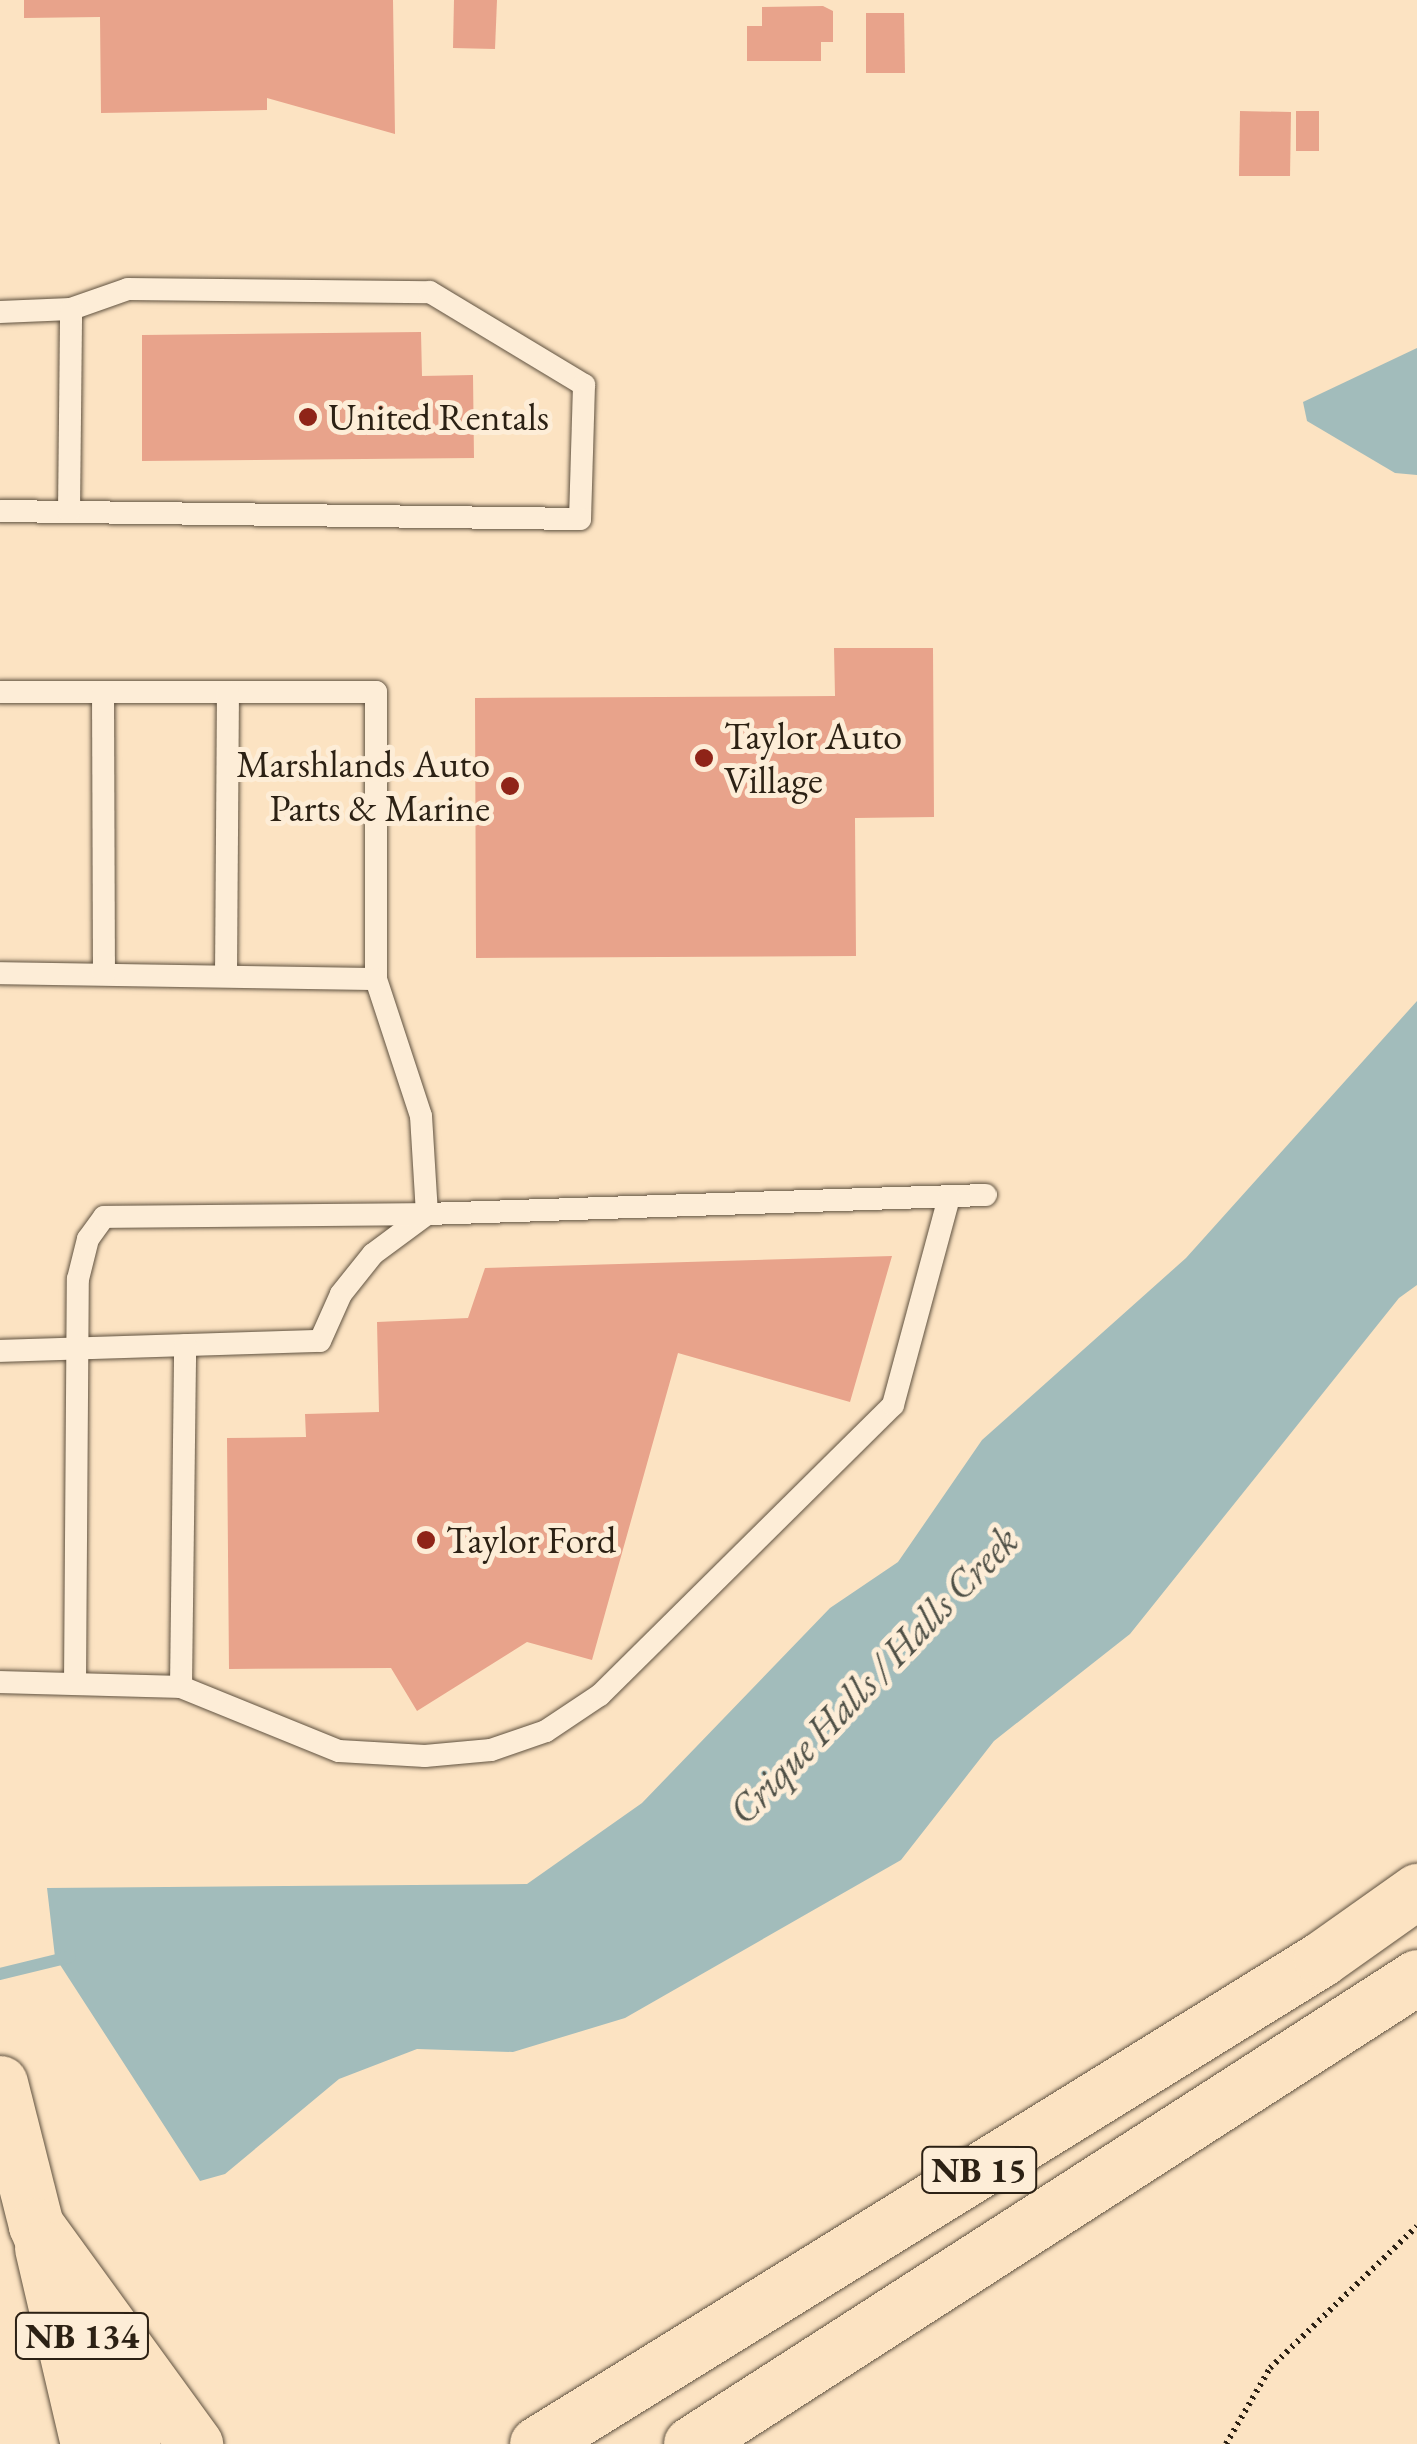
<!DOCTYPE html>
<style>
body{margin:0}
#map{position:relative;width:1417px;height:2444px;overflow:hidden;background:#fce3c2;font-family:"EB Garamond",serif}
div>[style]{position:absolute}
.water>*{inset:0;background:#a2bcbb}
.stream>*{height:12px;margin:-6px;padding:0 6px;transform-origin:6px;border-radius:6px;background:#a2bcbb}
.building>*{inset:0;background:#e8a38b}
.path>*{height:6px;margin-top:-3px;transform-origin:0;background:repeating-linear-gradient(90deg,#2c2114 0 2.5px,transparent 0 7.5px)}
.roads{filter:drop-shadow(0 0 2px #605240) drop-shadow(0 0 2px #605240)}
.lane>*{height:22px;margin:-11px;padding:0 11px;transform-origin:11px;border-radius:11px;background:#fdedd7}
.primary>*{height:55px;margin:-27.5px;padding:0 27.5px;transform-origin:27.5px;border-radius:27.5px;background:#fce3c2}
.highway>*{height:55px;margin:-27.5px;padding:0 27.5px;transform-origin:27.5px;border-radius:27.5px;background:#fce3c2}
.dots>*{width:28px;height:28px;translate:-50% -50%;box-sizing:border-box;border:5px solid #fdedd7;border-radius:50%}
span{translate:-50% -50%;white-space:nowrap;text-align:center;line-height:1.15;-webkit-text-stroke:10px #fdedd7;paint-order:stroke}
.shield-label span{padding:2px 8px;background:#fdedd7;border:2px solid;border-radius:8px;-webkit-text-stroke-width:0}
.shield-label{font-size:35px;color:#2c2114;font-weight:700}
.poi-label{font-size:38px;color:#2c2114}
.left{translate:0 -50%;text-align:left}
.right{translate:-100% -50%;text-align:right}
.water-label{font-size:40px;color:#4f5046;font-style:italic}
</style>
<div id="map">
<div class="water">
<i style="clip-path:polygon(1417px 348px,1417px 475px,1395px 473px,1307px 421px,1303px 402px)"></i>
<i style="clip-path:polygon(1417px 1001px,1417px 1285px,1399px 1298px,1130px 1634px,994px 1741px,901px 1860px,625px 2018px,513px 2052px,417px 2049px,339px 2079px,225px 2174px,200px 2181px,55px 1957px,47px 1888px,527px 1884px,642px 1803px,830px 1608px,898px 1562px,982px 1440px,1186px 1258px)"></i>
</div>
<div class="stream">
<i style="left:0;top:1974px;width:72px;rotate:-13.7deg"></i>
</div>
<div class="building">
<i style="clip-path:polygon(24px 0,393px 0,395px 134px,267px 98px,267px 110px,101px 113px,100px 17px,24px 18px)"></i>
<i style="clip-path:polygon(454px 0,497px 0,495px 49px,453px 48px)"></i>
<i style="clip-path:polygon(823px 6px,833px 11px,833px 42px,821px 42px,821px 61px,747px 61px,747px 26px,762px 26px,762px 7px)"></i>
<i style="clip-path:polygon(866px 13px,904px 13px,905px 73px,866px 73px)"></i>
<i style="clip-path:polygon(1240px 111px,1291px 112px,1290px 176px,1239px 176px)"></i>
<i style="clip-path:polygon(1296px 111px,1319px 111px,1319px 151px,1296px 151px)"></i>
<i style="clip-path:polygon(421px 332px,422px 376px,473px 375px,474px 458px,142px 461px,142px 335px)"></i>
<i style="clip-path:polygon(834px 648px,933px 648px,934px 817px,855px 818px,856px 956px,476px 958px,475px 698px,835px 696px)"></i>
<i style="clip-path:polygon(892px 1256px,850px 1402px,678px 1353px,592px 1660px,527px 1642px,417px 1711px,391px 1668px,229px 1669px,227px 1438px,306px 1437px,305px 1414px,379px 1412px,377px 1322px,468px 1318px,485px 1268px)"></i>
</div>
<div class="path">
<i style="left:1226px;top:2444px;width:88px;rotate:-59.9deg"></i>
<i style="left:1270px;top:2368px;width:204px;rotate:-44deg"></i>
</div>
<div class="roads">
<div class="lane">
<i style="left:0;top:312px;width:71px;rotate:-2.4deg"></i>
<i style="left:71px;top:309px;width:60px;rotate:-19.3deg"></i>
<i style="left:128px;top:289px;width:302px;rotate:0.6deg"></i>
<i style="left:430px;top:292px;width:180px;rotate:31.1deg"></i>
<i style="left:584px;top:385px;width:134px;rotate:91.7deg"></i>
<i style="left:580px;top:519px;width:580px;rotate:-179.21deg"></i>
<i style="left:69px;top:512px;width:203px;rotate:-89.4deg"></i>
<i style="left:0;top:692px;width:376px"></i>
<i style="left:376px;top:692px;width:287px;rotate:90deg"></i>
<i style="left:376px;top:979px;width:376px;rotate:-179.1deg"></i>
<i style="left:103px;top:692px;width:282px;rotate:89.8deg"></i>
<i style="left:226px;top:976px;width:284px;rotate:-89.6deg"></i>
<i style="left:0;top:1351px;width:320px;rotate:-1.8deg"></i>
<i style="left:320px;top:1341px;width:51px;rotate:-65.9deg"></i>
<i style="left:341px;top:1294px;width:51px;rotate:-51.3deg"></i>
<i style="left:373px;top:1254px;width:67px;rotate:-36.5deg"></i>
<i style="left:427px;top:1214px;width:559px;rotate:-1.95deg"></i>
<i style="left:0;top:1682px;width:181px;rotate:1.6deg"></i>
<i style="left:181px;top:1687px;width:170px;rotate:22.1deg"></i>
<i style="left:339px;top:1751px;width:86px;rotate:3.3deg"></i>
<i style="left:425px;top:1756px;width:66px;rotate:-5.2deg"></i>
<i style="left:491px;top:1750px;width:58px;rotate:-19.1deg"></i>
<i style="left:546px;top:1731px;width:65px;rotate:-33.7deg"></i>
<i style="left:600px;top:1695px;width:412px;rotate:-44.7deg"></i>
<i style="left:893px;top:1405px;width:215px;rotate:-74.9deg"></i>
<i style="left:75px;top:1684px;width:405px;rotate:-89.6deg"></i>
<i style="left:78px;top:1279px;width:41px;rotate:-76deg"></i>
<i style="left:88px;top:1239px;width:27px;rotate:-54deg"></i>
<i style="left:104px;top:1217px;width:323px;rotate:-0.5deg"></i>
<i style="left:427px;top:1214px;width:98px;rotate:-93.5deg"></i>
<i style="left:421px;top:1116px;width:144px;rotate:-108.2deg"></i>
<i style="left:181px;top:1687px;width:342px;rotate:-89.3deg"></i>
</div>
<div class="primary">
<i style="left:0;top:2083px;width:146px;rotate:75.8deg"></i>
<i style="left:36px;top:2225px;width:216px;rotate:67.7deg"></i>
<i style="left:118px;top:2425px;width:24px;rotate:52deg"></i>
</div>
<div class="highway">
<i style="left:36px;top:2225px;width:271px;rotate:54deg"></i>
<i style="left:42px;top:2248px;width:201px;rotate:76.8deg"></i>
<i style="left:537px;top:2444px;width:922px;rotate:-31.74deg"></i>
<i style="left:1321px;top:1959px;width:118px;rotate:-35.3deg"></i>
<i style="left:691px;top:2444px;width:863px;rotate:-32.75deg"></i>
</div>
</div>
<div class="dots">
<i style="left:308px;top:417px;background:#8f2418"></i>
<i style="left:704px;top:758px;background:#8f2418"></i>
<i style="left:510px;top:786px;background:#8f2418"></i>
<i style="left:426px;top:1540px;background:#8f2418"></i>
</div>
<div class="shield-label">
<span style="left:979px;top:2170px">NB 15</span>
<span style="left:82px;top:2336px">NB 134</span>
</div>
<div class="poi-label">
<span class="left" style="left:328px;top:417px">United Rentals</span>
<span class="left" style="left:724px;top:758px">Taylor Auto<br>Village</span>
<span class="right" style="left:490px;top:786px">Marshlands Auto<br>Parts &amp; Marine</span>
<span class="left" style="left:446px;top:1540px">Taylor Ford</span>
</div>
<div class="water-label">
<span style="left:873px;top:1675px;rotate:-46deg">Crique Halls / Halls Creek</span>
</div>
</div>
